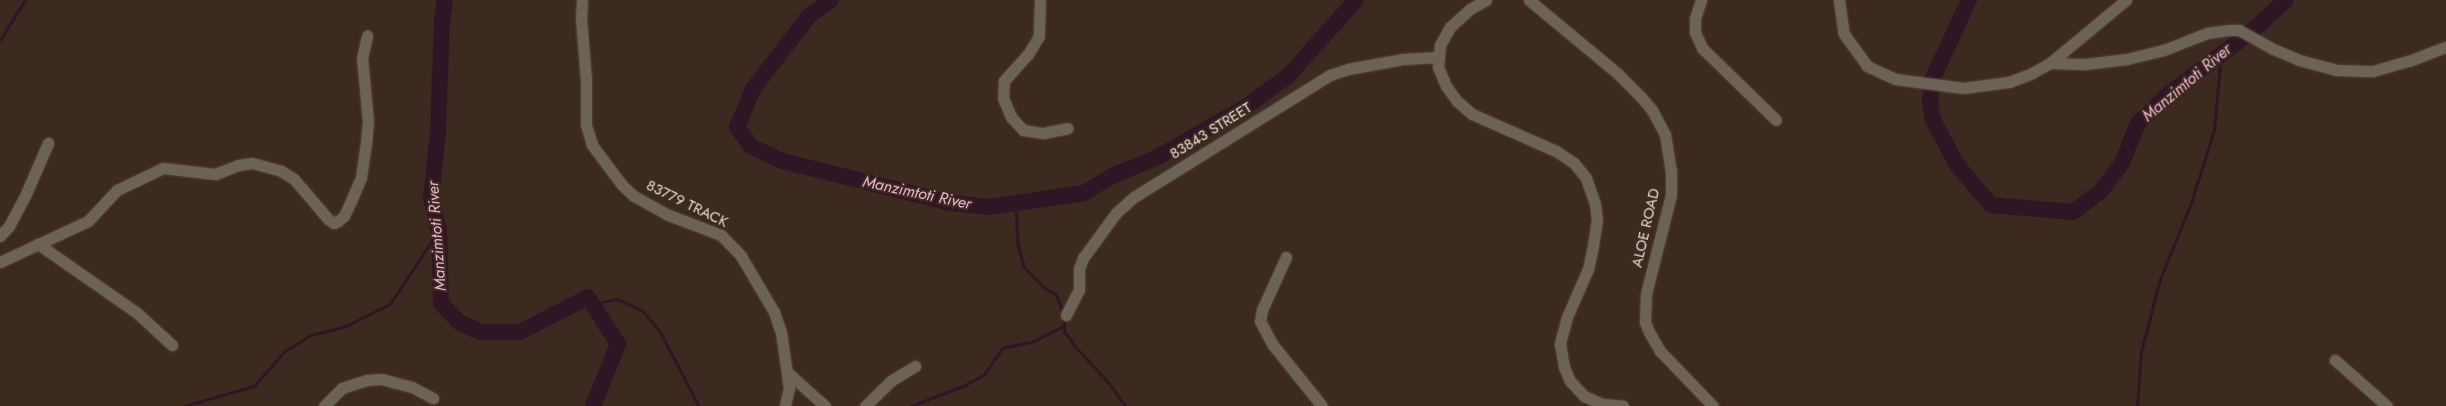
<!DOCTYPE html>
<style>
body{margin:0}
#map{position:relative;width:2446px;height:406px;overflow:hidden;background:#3c2920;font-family:Jost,sans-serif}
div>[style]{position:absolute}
.stream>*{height:2.5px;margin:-1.25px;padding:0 1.25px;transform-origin:1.25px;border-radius:1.25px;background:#301525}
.river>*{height:16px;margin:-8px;padding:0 8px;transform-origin:8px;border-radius:8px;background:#301525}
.roads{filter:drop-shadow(0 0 1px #57453c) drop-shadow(0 0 1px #57453c)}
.minor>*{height:11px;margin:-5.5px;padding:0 5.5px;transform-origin:5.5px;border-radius:5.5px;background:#6c6356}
span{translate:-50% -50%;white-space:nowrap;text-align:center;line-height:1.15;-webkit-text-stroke:4px #3c2920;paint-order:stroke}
.street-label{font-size:15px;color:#e5d8d2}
.water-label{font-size:16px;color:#f0b4d3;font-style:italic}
</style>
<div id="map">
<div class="stream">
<i style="left:0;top:40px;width:47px;rotate:-58deg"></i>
<i style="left:1016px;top:204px;width:40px;rotate:87.1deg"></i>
<i style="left:1018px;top:244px;width:24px;rotate:75deg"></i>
<i style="left:1024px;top:267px;width:31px;rotate:45deg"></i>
<i style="left:1046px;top:289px;width:11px;rotate:27deg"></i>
<i style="left:1056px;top:294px;width:18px;rotate:68deg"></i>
<i style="left:592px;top:304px;width:25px;rotate:-11deg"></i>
<i style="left:617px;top:299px;width:27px;rotate:24deg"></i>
<i style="left:642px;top:310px;width:30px;rotate:50deg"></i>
<i style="left:661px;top:333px;width:82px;rotate:62.5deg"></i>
<i style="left:1064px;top:317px;width:15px;rotate:86deg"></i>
<i style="left:1065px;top:332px;width:17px;rotate:54deg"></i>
<i style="left:1075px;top:346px;width:50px;rotate:47.4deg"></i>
<i style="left:1109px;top:383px;width:29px;rotate:54deg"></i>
<i style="left:184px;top:406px;width:73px;rotate:-15.9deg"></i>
<i style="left:254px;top:386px;width:47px;rotate:-48.5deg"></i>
<i style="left:285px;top:351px;width:31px;rotate:-32deg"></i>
<i style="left:311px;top:335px;width:36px;rotate:-14deg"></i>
<i style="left:346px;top:326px;width:49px;rotate:-26.6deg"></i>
<i style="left:390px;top:304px;width:89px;rotate:-56.5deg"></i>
<i style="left:911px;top:406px;width:56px;rotate:-21deg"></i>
<i style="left:963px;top:386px;width:24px;rotate:-28deg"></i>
<i style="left:984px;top:375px;width:32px;rotate:-56deg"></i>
<i style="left:1002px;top:348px;width:33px;rotate:-12deg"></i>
<i style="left:1034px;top:341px;width:34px;rotate:-27deg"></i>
<i style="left:2137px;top:406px;width:54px;rotate:-85.8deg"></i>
<i style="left:2141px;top:352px;width:75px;rotate:-75.4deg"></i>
<i style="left:2160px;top:279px;width:82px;rotate:-67.8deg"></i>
<i style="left:2191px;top:203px;width:77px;rotate:-72.5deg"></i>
<i style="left:2214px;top:130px;width:75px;rotate:-84.7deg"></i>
</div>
<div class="river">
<i style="left:445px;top:0;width:21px;rotate:98deg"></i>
<i style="left:442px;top:21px;width:111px;rotate:92.1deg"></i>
<i style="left:438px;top:132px;width:66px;rotate:96.1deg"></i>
<i style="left:431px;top:198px;width:33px;rotate:76deg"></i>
<i style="left:439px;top:230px;width:73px;rotate:88.4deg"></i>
<i style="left:441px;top:303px;width:26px;rotate:47deg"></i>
<i style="left:459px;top:322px;width:23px;rotate:25deg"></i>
<i style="left:480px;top:332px;width:40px"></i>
<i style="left:520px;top:332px;width:76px;rotate:-27.2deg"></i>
<i style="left:588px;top:297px;width:56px;rotate:57.4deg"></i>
<i style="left:618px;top:344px;width:67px;rotate:112deg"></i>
<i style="left:831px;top:0;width:29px;rotate:144deg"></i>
<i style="left:808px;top:17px;width:91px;rotate:127.4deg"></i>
<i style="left:753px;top:89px;width:41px;rotate:112.8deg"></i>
<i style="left:737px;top:127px;width:24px;rotate:54deg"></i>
<i style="left:751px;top:146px;width:34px;rotate:26deg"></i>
<i style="left:782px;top:161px;width:174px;rotate:14deg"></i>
<i style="left:951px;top:203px;width:38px;rotate:6deg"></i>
<i style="left:989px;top:207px;width:96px;rotate:-8.4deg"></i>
<i style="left:1084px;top:193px;width:35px;rotate:-31deg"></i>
<i style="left:1114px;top:175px;width:48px;rotate:-22.2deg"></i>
<i style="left:1158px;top:157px;width:103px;rotate:-29.8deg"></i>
<i style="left:1247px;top:106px;width:51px;rotate:-36.2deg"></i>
<i style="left:1288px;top:76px;width:102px;rotate:-48.2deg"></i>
<i style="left:1969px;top:0;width:86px;rotate:114.8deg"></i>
<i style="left:1933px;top:78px;width:24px;rotate:97deg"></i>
<i style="left:1930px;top:102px;width:18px;rotate:81deg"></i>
<i style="left:1933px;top:120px;width:51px;rotate:61.9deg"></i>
<i style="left:1957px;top:165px;width:52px;rotate:49.6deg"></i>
<i style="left:1991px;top:205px;width:82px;rotate:4.9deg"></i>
<i style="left:2073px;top:212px;width:35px;rotate:-37deg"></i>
<i style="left:2101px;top:191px;width:35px;rotate:-53deg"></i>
<i style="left:2122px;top:163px;width:43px;rotate:-68.2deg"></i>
<i style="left:2138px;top:123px;width:44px;rotate:-43.2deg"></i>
<i style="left:2170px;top:93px;width:100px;rotate:-36.9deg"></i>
<i style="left:2250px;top:33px;width:49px;rotate:-42.5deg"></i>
</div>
<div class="roads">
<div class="minor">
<i style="left:582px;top:0;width:18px;rotate:93deg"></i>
<i style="left:581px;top:18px;width:62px;rotate:85.4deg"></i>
<i style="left:586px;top:80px;width:45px;rotate:90deg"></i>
<i style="left:586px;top:125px;width:21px;rotate:73deg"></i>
<i style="left:592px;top:145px;width:50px;rotate:53.1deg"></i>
<i style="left:622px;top:185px;width:16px;rotate:43deg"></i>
<i style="left:634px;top:196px;width:37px;rotate:29deg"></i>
<i style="left:666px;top:214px;width:59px;rotate:20.9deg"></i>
<i style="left:721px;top:235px;width:29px;rotate:46deg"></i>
<i style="left:741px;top:256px;width:65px;rotate:59.5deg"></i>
<i style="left:774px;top:312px;width:21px;rotate:71deg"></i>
<i style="left:781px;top:332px;width:57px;rotate:81.9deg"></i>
<i style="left:789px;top:388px;width:18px;rotate:103deg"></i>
<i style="left:1040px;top:0;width:36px;rotate:92deg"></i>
<i style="left:1039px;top:36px;width:21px;rotate:121deg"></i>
<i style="left:1028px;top:54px;width:36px;rotate:132deg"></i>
<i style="left:1004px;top:81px;width:17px;rotate:93deg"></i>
<i style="left:1003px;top:98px;width:21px;rotate:67deg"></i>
<i style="left:1011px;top:117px;width:18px;rotate:47deg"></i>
<i style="left:1023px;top:130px;width:20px;rotate:9deg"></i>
<i style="left:1043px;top:133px;width:25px;rotate:-11deg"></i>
<i style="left:1486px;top:0;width:18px;rotate:151deg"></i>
<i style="left:1470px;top:9px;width:27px;rotate:138deg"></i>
<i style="left:1450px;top:27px;width:21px;rotate:119deg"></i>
<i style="left:1440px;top:45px;width:22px;rotate:95deg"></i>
<i style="left:1438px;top:67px;width:21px;rotate:67deg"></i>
<i style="left:1446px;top:86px;width:19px;rotate:54deg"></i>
<i style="left:1457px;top:101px;width:20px;rotate:41deg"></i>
<i style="left:1472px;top:114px;width:92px;rotate:23.8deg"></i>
<i style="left:1556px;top:151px;width:22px;rotate:34deg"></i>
<i style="left:1574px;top:163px;width:19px;rotate:51deg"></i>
<i style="left:1586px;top:178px;width:28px;rotate:71deg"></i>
<i style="left:1595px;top:204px;width:16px;rotate:83deg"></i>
<i style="left:1597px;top:220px;width:26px;rotate:99deg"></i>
<i style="left:1593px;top:246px;width:24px;rotate:102deg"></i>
<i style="left:1588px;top:269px;width:52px;rotate:113.6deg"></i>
<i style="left:1567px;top:317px;width:28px;rotate:105deg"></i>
<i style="left:1560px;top:344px;width:23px;rotate:80deg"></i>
<i style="left:1564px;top:367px;width:15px;rotate:67deg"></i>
<i style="left:1570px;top:381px;width:21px;rotate:47deg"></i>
<i style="left:1584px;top:396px;width:20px;rotate:24deg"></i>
<i style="left:1602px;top:404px;width:21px;rotate:5deg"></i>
<i style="left:1529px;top:0;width:116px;rotate:39.7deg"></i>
<i style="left:1618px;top:74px;width:33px;rotate:45deg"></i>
<i style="left:1641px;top:97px;width:17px;rotate:50deg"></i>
<i style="left:1652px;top:110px;width:27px;rotate:62deg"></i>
<i style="left:1665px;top:134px;width:37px;rotate:81deg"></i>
<i style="left:1671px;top:171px;width:24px;rotate:90deg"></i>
<i style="left:1671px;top:195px;width:102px;rotate:104.2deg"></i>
<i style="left:1646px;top:294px;width:28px;rotate:92deg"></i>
<i style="left:1645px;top:322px;width:11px;rotate:68deg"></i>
<i style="left:1649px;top:332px;width:22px;rotate:60deg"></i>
<i style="left:1660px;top:351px;width:76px;rotate:46.1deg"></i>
<i style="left:1701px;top:0;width:20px;rotate:108deg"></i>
<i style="left:1695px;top:19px;width:13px;rotate:90deg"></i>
<i style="left:1695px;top:32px;width:17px;rotate:66deg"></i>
<i style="left:1702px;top:48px;width:103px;rotate:44.2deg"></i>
<i style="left:1839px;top:0;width:34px;rotate:82deg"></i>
<i style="left:1844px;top:34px;width:39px;rotate:54deg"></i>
<i style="left:1867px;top:66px;width:31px;rotate:25deg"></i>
<i style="left:1895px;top:79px;width:69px;rotate:7.5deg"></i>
<i style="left:1963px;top:88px;width:46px;rotate:-7.4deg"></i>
<i style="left:2009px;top:82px;width:25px;rotate:-21deg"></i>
<i style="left:2032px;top:73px;width:21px;rotate:-29deg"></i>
<i style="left:2050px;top:63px;width:99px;rotate:-39.7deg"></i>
<i style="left:2050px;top:63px;width:35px;rotate:2deg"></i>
<i style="left:2085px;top:64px;width:42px;rotate:-6.8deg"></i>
<i style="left:2127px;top:59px;width:38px;rotate:-14deg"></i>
<i style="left:2164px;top:50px;width:46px;rotate:-21.6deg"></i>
<i style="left:2207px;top:33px;width:21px;rotate:-8deg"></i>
<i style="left:2228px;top:30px;width:11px"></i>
<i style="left:2239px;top:30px;width:37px;rotate:29deg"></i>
<i style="left:2271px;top:48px;width:30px;rotate:23deg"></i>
<i style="left:2299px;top:60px;width:39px;rotate:15deg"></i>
<i style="left:2337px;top:70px;width:36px;rotate:2deg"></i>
<i style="left:2373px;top:71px;width:37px;rotate:-16deg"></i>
<i style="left:2409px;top:61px;width:40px;rotate:-21deg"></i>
<i style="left:0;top:236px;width:13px;rotate:-48deg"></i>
<i style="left:9px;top:226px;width:34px;rotate:-62deg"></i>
<i style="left:25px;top:196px;width:58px;rotate:-66.5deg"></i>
<i style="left:38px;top:244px;width:119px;rotate:34.8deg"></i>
<i style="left:136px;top:312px;width:49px;rotate:42.5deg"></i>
<i style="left:1286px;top:257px;width:58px;rotate:114.4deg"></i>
<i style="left:1262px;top:310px;width:11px;rotate:100deg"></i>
<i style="left:1260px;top:321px;width:27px;rotate:62deg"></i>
<i style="left:1273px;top:345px;width:78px;rotate:51.2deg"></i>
<i style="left:0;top:262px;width:97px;rotate:-25deg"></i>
<i style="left:88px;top:221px;width:42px;rotate:-46.9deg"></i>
<i style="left:117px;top:190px;width:51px;rotate:-25.6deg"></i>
<i style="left:163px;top:168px;width:52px;rotate:6.6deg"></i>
<i style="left:215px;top:174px;width:25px;rotate:-21deg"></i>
<i style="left:238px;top:165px;width:14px;rotate:-8deg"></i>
<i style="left:252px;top:163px;width:30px;rotate:15deg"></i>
<i style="left:281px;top:171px;width:15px;rotate:32deg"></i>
<i style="left:294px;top:179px;width:52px;rotate:49.6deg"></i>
<i style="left:328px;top:219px;width:7px;rotate:34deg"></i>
<i style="left:334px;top:223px;width:4px;rotate:-27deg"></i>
<i style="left:338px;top:221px;width:8px;rotate:-40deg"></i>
<i style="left:344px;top:216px;width:17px;rotate:-65deg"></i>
<i style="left:351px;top:201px;width:25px;rotate:-67deg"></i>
<i style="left:361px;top:178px;width:34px;rotate:-82deg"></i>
<i style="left:366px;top:144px;width:23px;rotate:-85deg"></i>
<i style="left:368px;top:121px;width:63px;rotate:-95.4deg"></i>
<i style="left:362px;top:58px;width:23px;rotate:-77deg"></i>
<i style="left:1066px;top:315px;width:28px;rotate:-63deg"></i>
<i style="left:1079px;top:290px;width:21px;rotate:-90deg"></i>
<i style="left:1079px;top:269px;width:12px;rotate:-70deg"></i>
<i style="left:1083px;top:258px;width:56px;rotate:-53.7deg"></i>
<i style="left:1116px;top:213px;width:24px;rotate:-42deg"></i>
<i style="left:1134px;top:197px;width:231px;rotate:-31.9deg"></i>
<i style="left:1330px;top:75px;width:19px;rotate:-18deg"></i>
<i style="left:1348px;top:69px;width:56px;rotate:-10.3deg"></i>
<i style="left:1403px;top:59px;width:36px;rotate:-3deg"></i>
<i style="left:2335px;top:360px;width:69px;rotate:41.5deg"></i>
<i style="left:787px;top:372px;width:51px;rotate:41.8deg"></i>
<i style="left:324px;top:406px;width:25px;rotate:-45deg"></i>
<i style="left:342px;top:388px;width:26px;rotate:-18deg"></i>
<i style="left:367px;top:380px;width:15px;rotate:-4deg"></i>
<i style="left:382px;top:379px;width:15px;rotate:16deg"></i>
<i style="left:396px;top:383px;width:16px;rotate:14deg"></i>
<i style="left:412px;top:387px;width:24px;rotate:28deg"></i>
<i style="left:865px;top:406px;width:37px;rotate:-44deg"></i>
<i style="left:892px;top:380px;width:27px;rotate:-31deg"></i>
</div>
</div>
<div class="street-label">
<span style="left:1211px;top:131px;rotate:-32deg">83843 STREET</span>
<span style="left:687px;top:204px;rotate:26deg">83779 TRACK</span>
<span style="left:1646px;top:228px;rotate:-77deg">ALOE ROAD</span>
</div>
<div class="water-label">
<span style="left:2187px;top:83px;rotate:-40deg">Manzimtoti River</span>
<span style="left:917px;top:193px;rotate:12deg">Manzimtoti River</span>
<span style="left:437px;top:236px;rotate:-94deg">Manzimtoti River</span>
</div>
</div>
